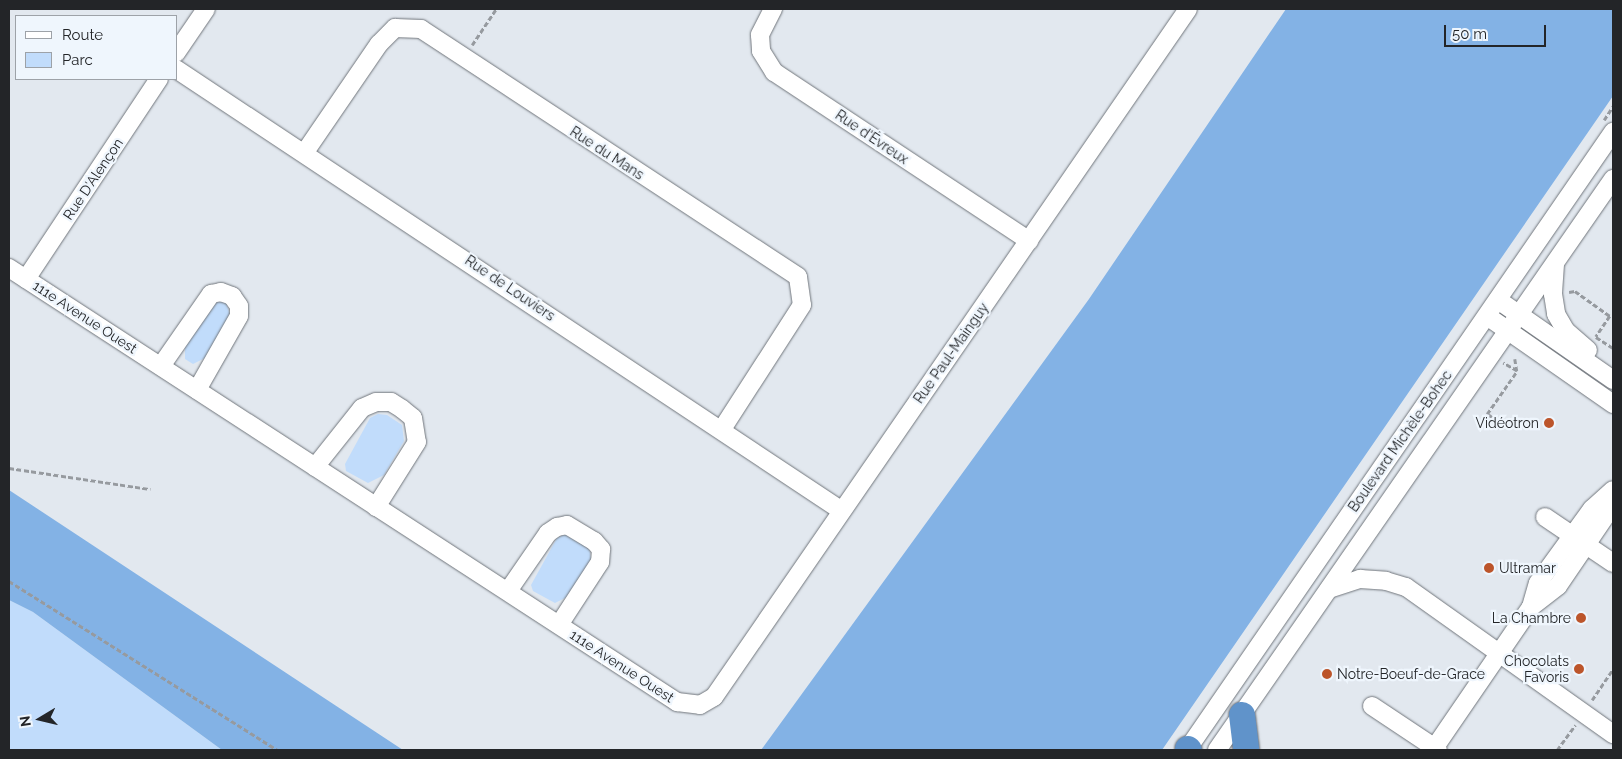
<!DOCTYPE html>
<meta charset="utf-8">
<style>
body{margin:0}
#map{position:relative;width:1622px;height:759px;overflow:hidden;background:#e2e8ef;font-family:Raleway,sans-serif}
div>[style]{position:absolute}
.green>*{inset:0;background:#c1dcfb}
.forest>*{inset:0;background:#83b2e5}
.path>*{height:2.5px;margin-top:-1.25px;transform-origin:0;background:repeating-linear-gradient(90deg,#969a9f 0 5px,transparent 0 7.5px)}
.roads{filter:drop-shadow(0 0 1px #70757b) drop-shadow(0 0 1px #70757b)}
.minor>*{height:18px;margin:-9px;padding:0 9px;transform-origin:9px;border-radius:9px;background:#fff}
.highway>*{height:26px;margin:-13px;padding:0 13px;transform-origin:13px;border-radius:13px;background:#6093ca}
.dots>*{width:14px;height:14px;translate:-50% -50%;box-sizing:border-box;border:2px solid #eff6fd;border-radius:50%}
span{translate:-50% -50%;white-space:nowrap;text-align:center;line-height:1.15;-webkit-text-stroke:4.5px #eff6fd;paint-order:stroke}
.street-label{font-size:14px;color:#232528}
.poi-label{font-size:14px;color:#232528}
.right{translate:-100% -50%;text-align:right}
.left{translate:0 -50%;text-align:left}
.frame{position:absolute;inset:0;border:10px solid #232528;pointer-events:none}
.legend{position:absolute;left:15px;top:15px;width:162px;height:65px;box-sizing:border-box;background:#eff6fd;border:1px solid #9da2a8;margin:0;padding:6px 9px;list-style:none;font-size:15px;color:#232528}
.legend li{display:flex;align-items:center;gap:10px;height:25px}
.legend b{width:25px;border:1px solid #9da2a8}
.north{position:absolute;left:15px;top:694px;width:50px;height:50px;-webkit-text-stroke:4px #eff6fd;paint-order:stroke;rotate:261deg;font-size:14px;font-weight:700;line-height:20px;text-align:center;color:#232528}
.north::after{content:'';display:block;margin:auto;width:18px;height:22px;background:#232528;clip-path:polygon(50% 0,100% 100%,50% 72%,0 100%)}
.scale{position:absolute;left:1444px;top:25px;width:102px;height:22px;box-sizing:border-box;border:2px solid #232528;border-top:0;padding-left:6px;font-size:15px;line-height:18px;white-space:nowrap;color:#232528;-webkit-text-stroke:4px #eff6fd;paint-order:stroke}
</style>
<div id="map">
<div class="green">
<i style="clip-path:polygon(217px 301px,226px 302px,230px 315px,209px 356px,193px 364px,185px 359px,185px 345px,209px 305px)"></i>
<i style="clip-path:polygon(378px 414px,387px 415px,402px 425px,404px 441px,384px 475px,368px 483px,346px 471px,345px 464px,370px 418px)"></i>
<i style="clip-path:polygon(565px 534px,589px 545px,591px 561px,571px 595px,555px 603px,533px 591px,531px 585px,557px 538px)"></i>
<i style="clip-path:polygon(9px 600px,33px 612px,222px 750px,9px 750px)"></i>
</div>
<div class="forest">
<i style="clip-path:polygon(1286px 9px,1613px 9px,1613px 96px,1162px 750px,761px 750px,1089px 299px)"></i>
<i style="clip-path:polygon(9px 490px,403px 750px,222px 750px,33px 612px,9px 600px)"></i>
</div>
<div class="path">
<i style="left:472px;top:45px;width:43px;rotate:-56.3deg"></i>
<i style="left:1604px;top:120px;width:17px;rotate:-57deg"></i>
<i style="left:1569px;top:292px;width:6px;rotate:-9deg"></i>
<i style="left:1575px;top:291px;width:43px;rotate:35.5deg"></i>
<i style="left:1610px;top:316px;width:25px;rotate:124deg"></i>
<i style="left:1596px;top:337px;width:20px;rotate:33deg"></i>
<i style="left:1515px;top:359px;width:12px;rotate:81deg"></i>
<i style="left:1499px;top:430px;width:8px;rotate:-97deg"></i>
<i style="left:1498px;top:422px;width:14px;rotate:-144deg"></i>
<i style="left:1487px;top:414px;width:52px;rotate:-55.1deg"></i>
<i style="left:1517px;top:371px;width:16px;rotate:-150deg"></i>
<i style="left:9px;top:468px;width:143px;rotate:8.5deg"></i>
<i style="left:9px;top:581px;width:317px;rotate:32.2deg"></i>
<i style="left:1592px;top:700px;width:37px;rotate:-56deg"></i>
<i style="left:1557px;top:750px;width:31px;rotate:-54deg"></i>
</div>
<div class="roads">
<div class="minor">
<i style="left:773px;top:9px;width:29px;rotate:117deg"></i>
<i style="left:760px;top:35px;width:16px;rotate:86deg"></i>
<i style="left:761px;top:51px;width:25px;rotate:58deg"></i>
<i style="left:774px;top:72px;width:306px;rotate:33.5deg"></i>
<i style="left:176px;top:53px;width:53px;rotate:-55.7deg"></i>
<i style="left:176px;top:69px;width:799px;rotate:33.57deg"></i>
<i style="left:305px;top:152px;width:131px;rotate:-55.6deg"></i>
<i style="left:379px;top:44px;width:23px;rotate:-45deg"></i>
<i style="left:395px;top:28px;width:26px;rotate:2deg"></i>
<i style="left:421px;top:29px;width:451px;rotate:33.3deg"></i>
<i style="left:798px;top:277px;width:28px;rotate:82deg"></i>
<i style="left:802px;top:305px;width:148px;rotate:122.8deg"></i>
<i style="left:1555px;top:264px;width:30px;rotate:94deg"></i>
<i style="left:1553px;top:294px;width:20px;rotate:81deg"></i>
<i style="left:1556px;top:314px;width:20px;rotate:60deg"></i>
<i style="left:1566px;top:331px;width:29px;rotate:41deg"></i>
<i style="left:9px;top:268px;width:797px;rotate:33.01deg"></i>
<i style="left:677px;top:702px;width:23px;rotate:7deg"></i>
<i style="left:700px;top:705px;width:16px;rotate:-30deg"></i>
<i style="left:714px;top:697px;width:835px;rotate:-55.43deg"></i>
<i style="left:26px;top:279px;width:240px;rotate:-56.4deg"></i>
<i style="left:1498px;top:300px;width:140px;rotate:34.8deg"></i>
<i style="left:1487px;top:316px;width:154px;rotate:34.9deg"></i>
<i style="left:161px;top:366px;width:88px;rotate:-55.2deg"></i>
<i style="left:211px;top:294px;width:10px;rotate:-11deg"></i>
<i style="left:221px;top:292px;width:12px;rotate:20deg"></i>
<i style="left:232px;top:296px;width:12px;rotate:55deg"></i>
<i style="left:239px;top:306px;width:10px;rotate:90deg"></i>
<i style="left:239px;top:316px;width:85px;rotate:119.6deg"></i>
<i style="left:315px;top:467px;width:75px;rotate:-51.5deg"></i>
<i style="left:362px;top:408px;width:15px;rotate:-23deg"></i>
<i style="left:376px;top:402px;width:15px"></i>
<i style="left:391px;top:402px;width:13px;rotate:32deg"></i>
<i style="left:402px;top:409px;width:14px;rotate:39deg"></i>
<i style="left:413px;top:418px;width:24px;rotate:81deg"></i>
<i style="left:417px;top:442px;width:77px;rotate:122.2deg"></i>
<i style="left:1545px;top:517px;width:82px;rotate:34.1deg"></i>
<i style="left:1329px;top:589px;width:33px;rotate:-18deg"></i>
<i style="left:1360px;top:579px;width:26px;rotate:4deg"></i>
<i style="left:1386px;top:581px;width:21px;rotate:17deg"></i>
<i style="left:1406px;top:587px;width:254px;rotate:35.4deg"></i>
<i style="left:508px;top:591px;width:70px;rotate:-55.4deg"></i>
<i style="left:548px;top:533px;width:11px;rotate:-34deg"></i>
<i style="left:557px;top:527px;width:10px;rotate:-11deg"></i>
<i style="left:567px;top:525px;width:31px;rotate:31deg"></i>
<i style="left:594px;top:541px;width:11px;rotate:49deg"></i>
<i style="left:601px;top:549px;width:13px;rotate:94deg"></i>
<i style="left:600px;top:562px;width:75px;rotate:123.1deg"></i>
<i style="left:1531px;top:607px;width:34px;rotate:-38deg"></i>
<i style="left:1558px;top:586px;width:98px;rotate:-55.8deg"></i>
<i style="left:1372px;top:706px;width:79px;rotate:33.7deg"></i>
<i style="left:1187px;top:750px;width:751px;rotate:-55.42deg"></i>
<i style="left:1217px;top:750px;width:695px;rotate:-55.26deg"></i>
<i style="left:1433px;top:750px;width:173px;rotate:-55.6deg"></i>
<i style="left:1531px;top:607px;width:25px;rotate:-74deg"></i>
<i style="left:1538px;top:583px;width:92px;rotate:-53.9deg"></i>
<i style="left:1592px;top:509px;width:28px;rotate:-42deg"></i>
</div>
<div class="highway">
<i style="left:1242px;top:715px;width:35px;rotate:83deg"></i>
<i style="left:1188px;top:749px;width:1px;rotate:45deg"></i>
</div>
</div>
<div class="dots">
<i style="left:1549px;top:423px;background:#bc552b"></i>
<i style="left:1489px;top:568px;background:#bc552b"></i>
<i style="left:1581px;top:618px;background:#bc552b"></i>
<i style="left:1579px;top:669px;background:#bc552b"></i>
<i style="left:1327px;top:674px;background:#bc552b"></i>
</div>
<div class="street-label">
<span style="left:872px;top:137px;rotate:34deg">Rue d'Évreux</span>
<span style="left:607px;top:153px;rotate:33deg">Rue du Mans</span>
<span style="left:93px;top:179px;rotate:-56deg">Rue D'Alençon</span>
<span style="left:510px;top:288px;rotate:34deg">Rue de Louviers</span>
<span style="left:85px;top:317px;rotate:33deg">111e Avenue Ouest</span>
<span style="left:951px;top:353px;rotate:-55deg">Rue Paul-Mainguy</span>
<span style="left:1400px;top:441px;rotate:-55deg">Boulevard Michèle-Bohec</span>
<span style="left:622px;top:666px;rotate:33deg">111e Avenue Ouest</span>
</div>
<div class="poi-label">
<span class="right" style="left:1539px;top:423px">Vidéotron</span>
<span class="left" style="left:1499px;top:568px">Ultramar</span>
<span class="right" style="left:1571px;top:618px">La Chambre</span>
<span class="right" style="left:1569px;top:669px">Chocolats<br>Favoris</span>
<span class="left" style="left:1337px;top:674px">Notre-Boeuf-de-Grace</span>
</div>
<div class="frame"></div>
<ul class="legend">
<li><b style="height:6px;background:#fff"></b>Route</li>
<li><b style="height:14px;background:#c1dcfb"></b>Parc</li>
</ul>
<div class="north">N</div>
<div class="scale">50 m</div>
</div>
